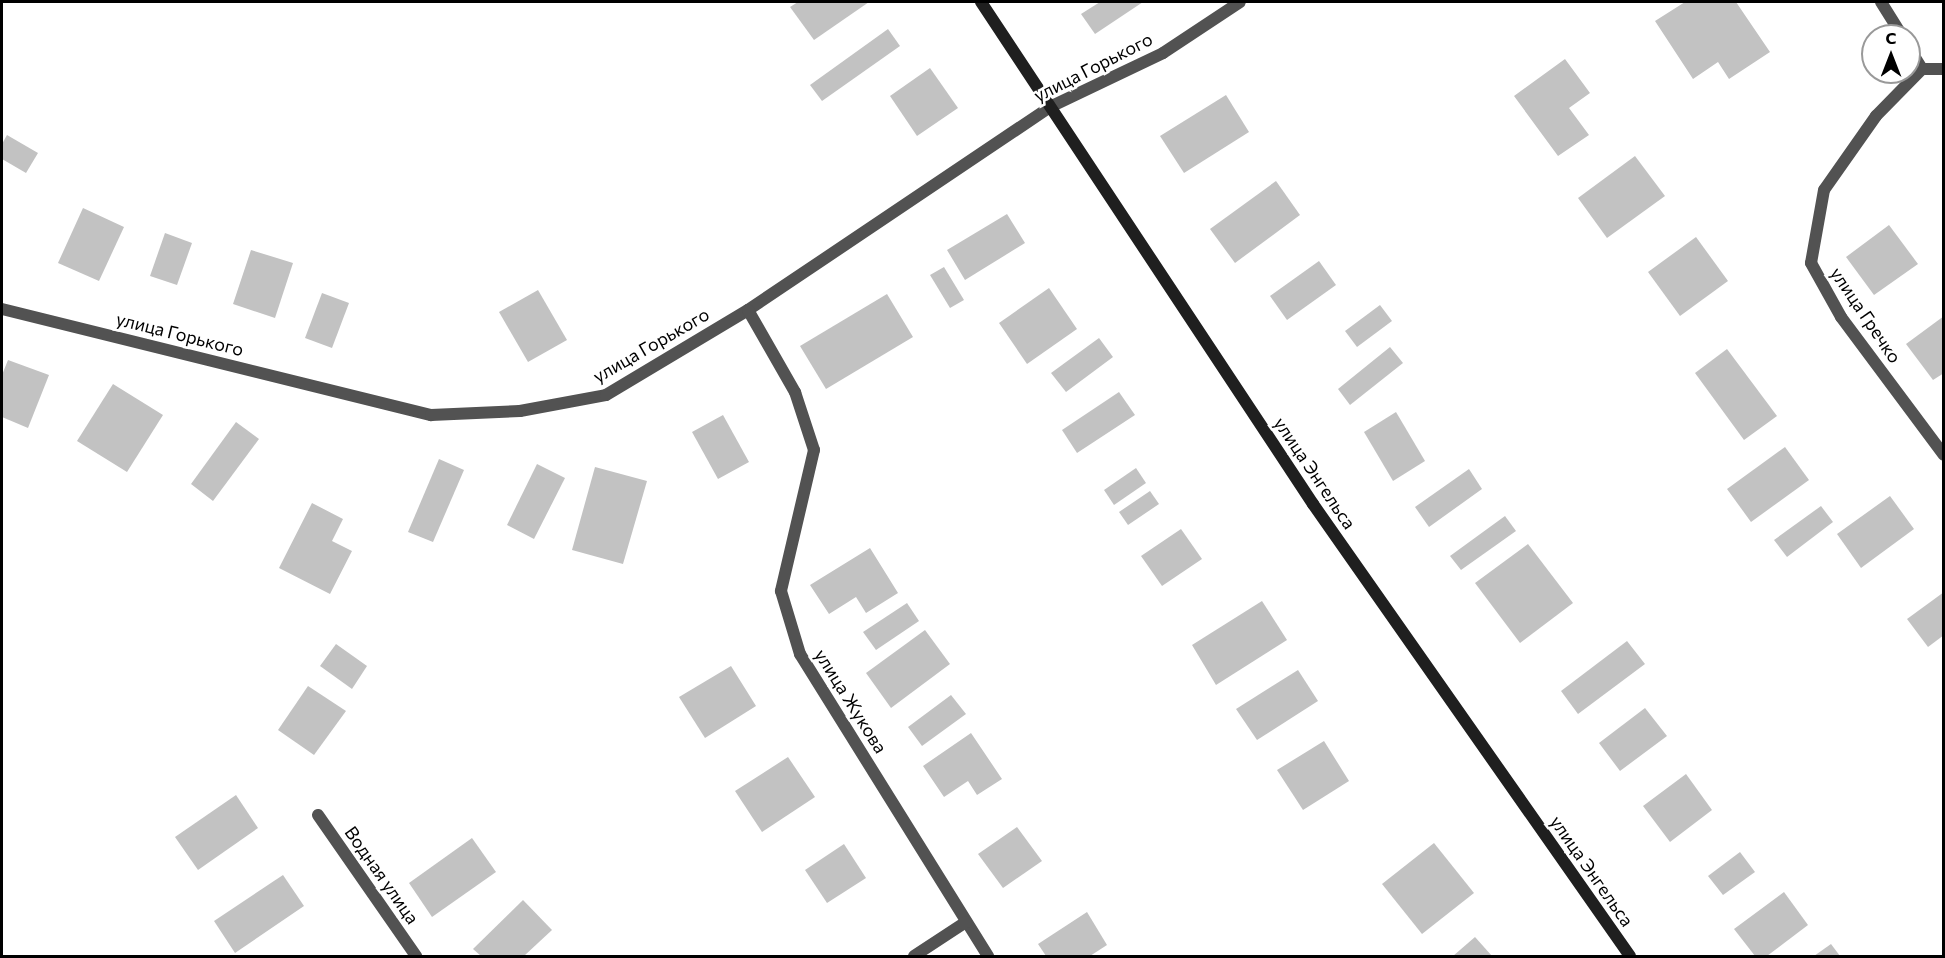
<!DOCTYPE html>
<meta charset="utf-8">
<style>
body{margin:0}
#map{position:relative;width:1945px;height:958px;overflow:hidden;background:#fff;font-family:Commissioner,sans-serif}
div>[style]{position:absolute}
.building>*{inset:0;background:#c2c2c2}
.street>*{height:12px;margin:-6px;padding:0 6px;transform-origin:6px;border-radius:6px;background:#525252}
.secondary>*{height:12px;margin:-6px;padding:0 6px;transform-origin:6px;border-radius:6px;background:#1f1f1f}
span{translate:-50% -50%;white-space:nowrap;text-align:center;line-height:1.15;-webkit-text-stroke:5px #fff;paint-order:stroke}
.street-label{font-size:18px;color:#000}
.frame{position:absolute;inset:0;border:3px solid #000;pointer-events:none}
.north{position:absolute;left:1861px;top:24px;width:60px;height:60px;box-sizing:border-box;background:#fff;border:2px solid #999;border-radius:50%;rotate:0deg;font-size:16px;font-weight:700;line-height:24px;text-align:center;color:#000}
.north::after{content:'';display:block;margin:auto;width:21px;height:27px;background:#000;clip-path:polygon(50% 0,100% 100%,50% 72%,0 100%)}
</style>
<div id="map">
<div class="building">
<i style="clip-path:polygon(798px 2px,869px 2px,814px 40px,790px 7px)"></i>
<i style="clip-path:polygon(1100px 2px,1143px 2px,1095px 34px,1081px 14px)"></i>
<i style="clip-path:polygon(1685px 2px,1736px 2px,1770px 52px,1729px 79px,1718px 62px,1693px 79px,1655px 21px)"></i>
<i style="clip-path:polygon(888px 29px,900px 46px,822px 101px,810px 85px)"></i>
<i style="clip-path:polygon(1565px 59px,1590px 93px,1569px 108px,1589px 135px,1558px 156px,1514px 96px)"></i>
<i style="clip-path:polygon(930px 68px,958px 108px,917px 136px,890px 96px)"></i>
<i style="clip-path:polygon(1226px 95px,1249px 132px,1184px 173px,1160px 136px)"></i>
<i style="clip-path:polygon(7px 135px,38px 153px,26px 173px,2px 159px,2px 144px)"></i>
<i style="clip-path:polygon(1635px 156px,1665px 196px,1607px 238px,1578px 198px)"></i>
<i style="clip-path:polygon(1276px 181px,1300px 215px,1235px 263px,1210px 229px)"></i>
<i style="clip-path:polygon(83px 208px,124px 227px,99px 281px,58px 263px)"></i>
<i style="clip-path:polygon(1007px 214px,1025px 243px,965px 280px,947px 250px)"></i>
<i style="clip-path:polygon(1889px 225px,1918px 264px,1874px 295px,1846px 257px)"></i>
<i style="clip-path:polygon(165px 233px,192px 243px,177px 285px,150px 276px)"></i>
<i style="clip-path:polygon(1696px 237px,1728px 281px,1680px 316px,1648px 272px)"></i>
<i style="clip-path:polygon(251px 250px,293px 263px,275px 318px,233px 304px)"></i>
<i style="clip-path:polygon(1319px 261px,1336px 285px,1287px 320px,1270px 296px)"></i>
<i style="clip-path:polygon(944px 267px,964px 300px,950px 308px,930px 275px)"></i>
<i style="clip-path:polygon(1049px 288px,1077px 329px,1027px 364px,999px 323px)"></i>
<i style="clip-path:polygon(538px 290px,567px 340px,528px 362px,499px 312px)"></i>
<i style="clip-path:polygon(322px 293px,349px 303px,332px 348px,305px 338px)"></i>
<i style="clip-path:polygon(887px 294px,913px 337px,826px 389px,800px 346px)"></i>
<i style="clip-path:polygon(1380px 305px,1392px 321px,1357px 347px,1345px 331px)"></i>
<i style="clip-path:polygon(1944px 316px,1944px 373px,1933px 380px,1906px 344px)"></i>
<i style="clip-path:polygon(1099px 338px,1113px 357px,1066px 392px,1051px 373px)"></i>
<i style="clip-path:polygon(1390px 347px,1403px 363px,1350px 405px,1338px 389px)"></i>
<i style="clip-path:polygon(1727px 349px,1777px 416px,1744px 440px,1695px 373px)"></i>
<i style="clip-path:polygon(8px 360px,49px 375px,28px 428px,2px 417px,2px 375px)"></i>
<i style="clip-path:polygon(113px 384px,163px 415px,127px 472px,77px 441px)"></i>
<i style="clip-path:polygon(1119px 392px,1135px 415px,1077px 453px,1062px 430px)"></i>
<i style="clip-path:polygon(1396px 412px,1425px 461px,1393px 481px,1364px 432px)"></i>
<i style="clip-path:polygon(723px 415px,749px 462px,718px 479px,692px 432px)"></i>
<i style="clip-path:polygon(236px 422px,259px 439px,213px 501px,191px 484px)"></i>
<i style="clip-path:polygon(1785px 447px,1809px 480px,1751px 522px,1727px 489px)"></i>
<i style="clip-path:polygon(439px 459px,464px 470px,433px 542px,408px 532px)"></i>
<i style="clip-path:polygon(537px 464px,565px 478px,534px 539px,507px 525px)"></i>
<i style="clip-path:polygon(595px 467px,647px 481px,623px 564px,572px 550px)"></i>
<i style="clip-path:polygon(1136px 468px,1146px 483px,1114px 505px,1104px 490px)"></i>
<i style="clip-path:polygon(1469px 469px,1482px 489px,1429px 527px,1415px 507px)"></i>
<i style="clip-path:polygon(1150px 491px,1159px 504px,1128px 525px,1119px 512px)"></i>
<i style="clip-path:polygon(1890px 496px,1914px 529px,1861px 568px,1837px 534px)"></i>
<i style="clip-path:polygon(312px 503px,343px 519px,332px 541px,352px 551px,330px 594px,279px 568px)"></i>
<i style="clip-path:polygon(1821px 506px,1833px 522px,1787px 557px,1774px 540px)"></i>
<i style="clip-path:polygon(1505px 516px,1516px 531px,1461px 570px,1450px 556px)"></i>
<i style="clip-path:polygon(1181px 529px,1202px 559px,1162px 586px,1141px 556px)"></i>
<i style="clip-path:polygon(1528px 544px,1573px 603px,1520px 643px,1475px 583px)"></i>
<i style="clip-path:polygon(870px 548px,898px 593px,866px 613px,856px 597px,829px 614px,810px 585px)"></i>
<i style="clip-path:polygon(1944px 592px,1944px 635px,1928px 647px,1907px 619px)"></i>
<i style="clip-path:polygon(1262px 601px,1287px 640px,1216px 685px,1192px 645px)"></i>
<i style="clip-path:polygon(907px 603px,919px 621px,876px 650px,863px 632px)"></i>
<i style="clip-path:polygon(925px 630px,950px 664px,891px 708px,866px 673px)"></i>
<i style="clip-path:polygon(1627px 641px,1645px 664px,1578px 714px,1561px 691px)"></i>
<i style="clip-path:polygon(336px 644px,367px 666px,352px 689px,320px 666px)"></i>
<i style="clip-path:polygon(731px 666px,756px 706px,705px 738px,679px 697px)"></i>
<i style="clip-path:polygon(1298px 670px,1318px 701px,1257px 740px,1236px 709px)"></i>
<i style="clip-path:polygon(308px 686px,346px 711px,314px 755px,278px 730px)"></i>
<i style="clip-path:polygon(951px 695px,966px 714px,922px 746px,908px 727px)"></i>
<i style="clip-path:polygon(1645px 708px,1667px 736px,1620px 771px,1599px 743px)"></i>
<i style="clip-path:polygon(971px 733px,1002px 779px,977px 795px,968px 781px,944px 797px,923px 766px)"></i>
<i style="clip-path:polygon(1324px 741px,1349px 781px,1303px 810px,1277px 770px)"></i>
<i style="clip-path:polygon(788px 757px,815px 797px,762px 832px,735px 791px)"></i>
<i style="clip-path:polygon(1686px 774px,1712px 810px,1670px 842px,1643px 806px)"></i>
<i style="clip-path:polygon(236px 795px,258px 828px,198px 870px,175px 837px)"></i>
<i style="clip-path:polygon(1017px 827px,1042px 861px,1003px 888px,978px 854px)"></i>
<i style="clip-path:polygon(472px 838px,496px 872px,432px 917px,409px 883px)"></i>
<i style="clip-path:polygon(1434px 843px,1474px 893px,1422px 934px,1382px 884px)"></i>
<i style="clip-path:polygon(844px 844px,866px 878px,827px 903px,805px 870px)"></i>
<i style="clip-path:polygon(1740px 852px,1755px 872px,1723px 895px,1708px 876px)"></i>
<i style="clip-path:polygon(283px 875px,304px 906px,235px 953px,214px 921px)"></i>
<i style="clip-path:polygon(1784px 892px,1808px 925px,1767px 956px,1755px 956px,1734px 929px)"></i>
<i style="clip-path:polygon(523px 900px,552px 930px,524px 956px,481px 956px,473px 949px)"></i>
<i style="clip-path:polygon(1087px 912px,1107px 945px,1090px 956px,1046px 956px,1038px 944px)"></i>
<i style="clip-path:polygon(1475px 937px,1492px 956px,1453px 956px)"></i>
<i style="clip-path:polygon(1831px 944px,1840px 956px,1814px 956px)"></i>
</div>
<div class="street">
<i style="left:1881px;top:2px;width:40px;rotate:58deg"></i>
<i style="left:1909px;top:48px;width:25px;rotate:58deg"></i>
<i style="left:1922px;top:69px;width:22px"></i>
<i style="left:1922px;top:69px;width:66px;rotate:134.4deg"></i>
<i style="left:1876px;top:116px;width:90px;rotate:125.1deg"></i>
<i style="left:1824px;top:190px;width:74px;rotate:100.1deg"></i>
<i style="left:1811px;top:263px;width:62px;rotate:60.9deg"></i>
<i style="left:1841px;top:317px;width:172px;rotate:53.3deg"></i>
<i style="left:2px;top:309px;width:442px;rotate:13.9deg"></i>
<i style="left:431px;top:415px;width:89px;rotate:-2.6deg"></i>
<i style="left:520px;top:411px;width:87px;rotate:-10.5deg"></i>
<i style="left:606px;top:395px;width:165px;rotate:-30.9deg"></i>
<i style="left:748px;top:310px;width:366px;rotate:-33.9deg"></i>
<i style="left:1052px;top:106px;width:123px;rotate:-25.5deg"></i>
<i style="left:1163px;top:53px;width:92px;rotate:-33.5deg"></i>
<i style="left:748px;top:310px;width:95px;rotate:60.2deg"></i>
<i style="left:795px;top:392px;width:61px;rotate:71.9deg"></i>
<i style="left:814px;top:450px;width:145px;rotate:103.2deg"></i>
<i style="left:781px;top:591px;width:66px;rotate:73.2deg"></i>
<i style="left:800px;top:654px;width:356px;rotate:58.1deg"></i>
<i style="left:318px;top:815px;width:172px;rotate:55.2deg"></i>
<i style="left:914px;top:956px;width:62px;rotate:-33.2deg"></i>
</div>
<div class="secondary">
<i style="left:981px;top:2px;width:602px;rotate:56.52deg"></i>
<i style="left:1313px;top:504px;width:552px;rotate:54.96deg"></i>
</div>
<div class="street-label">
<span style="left:1093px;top:67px;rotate:-27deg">улица Горького</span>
<span style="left:1866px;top:315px;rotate:56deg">улица Гречко</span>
<span style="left:180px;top:334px;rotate:14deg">улица Горького</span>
<span style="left:651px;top:345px;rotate:-30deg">улица Горького</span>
<span style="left:1315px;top:473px;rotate:56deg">улица Энгельса</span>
<span style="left:851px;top:701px;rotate:58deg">улица Жукова</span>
<span style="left:1592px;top:871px;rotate:55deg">улица Энгельса</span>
<span style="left:382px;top:875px;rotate:55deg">Водная улица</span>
</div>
<div class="frame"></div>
<div class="north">С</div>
</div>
